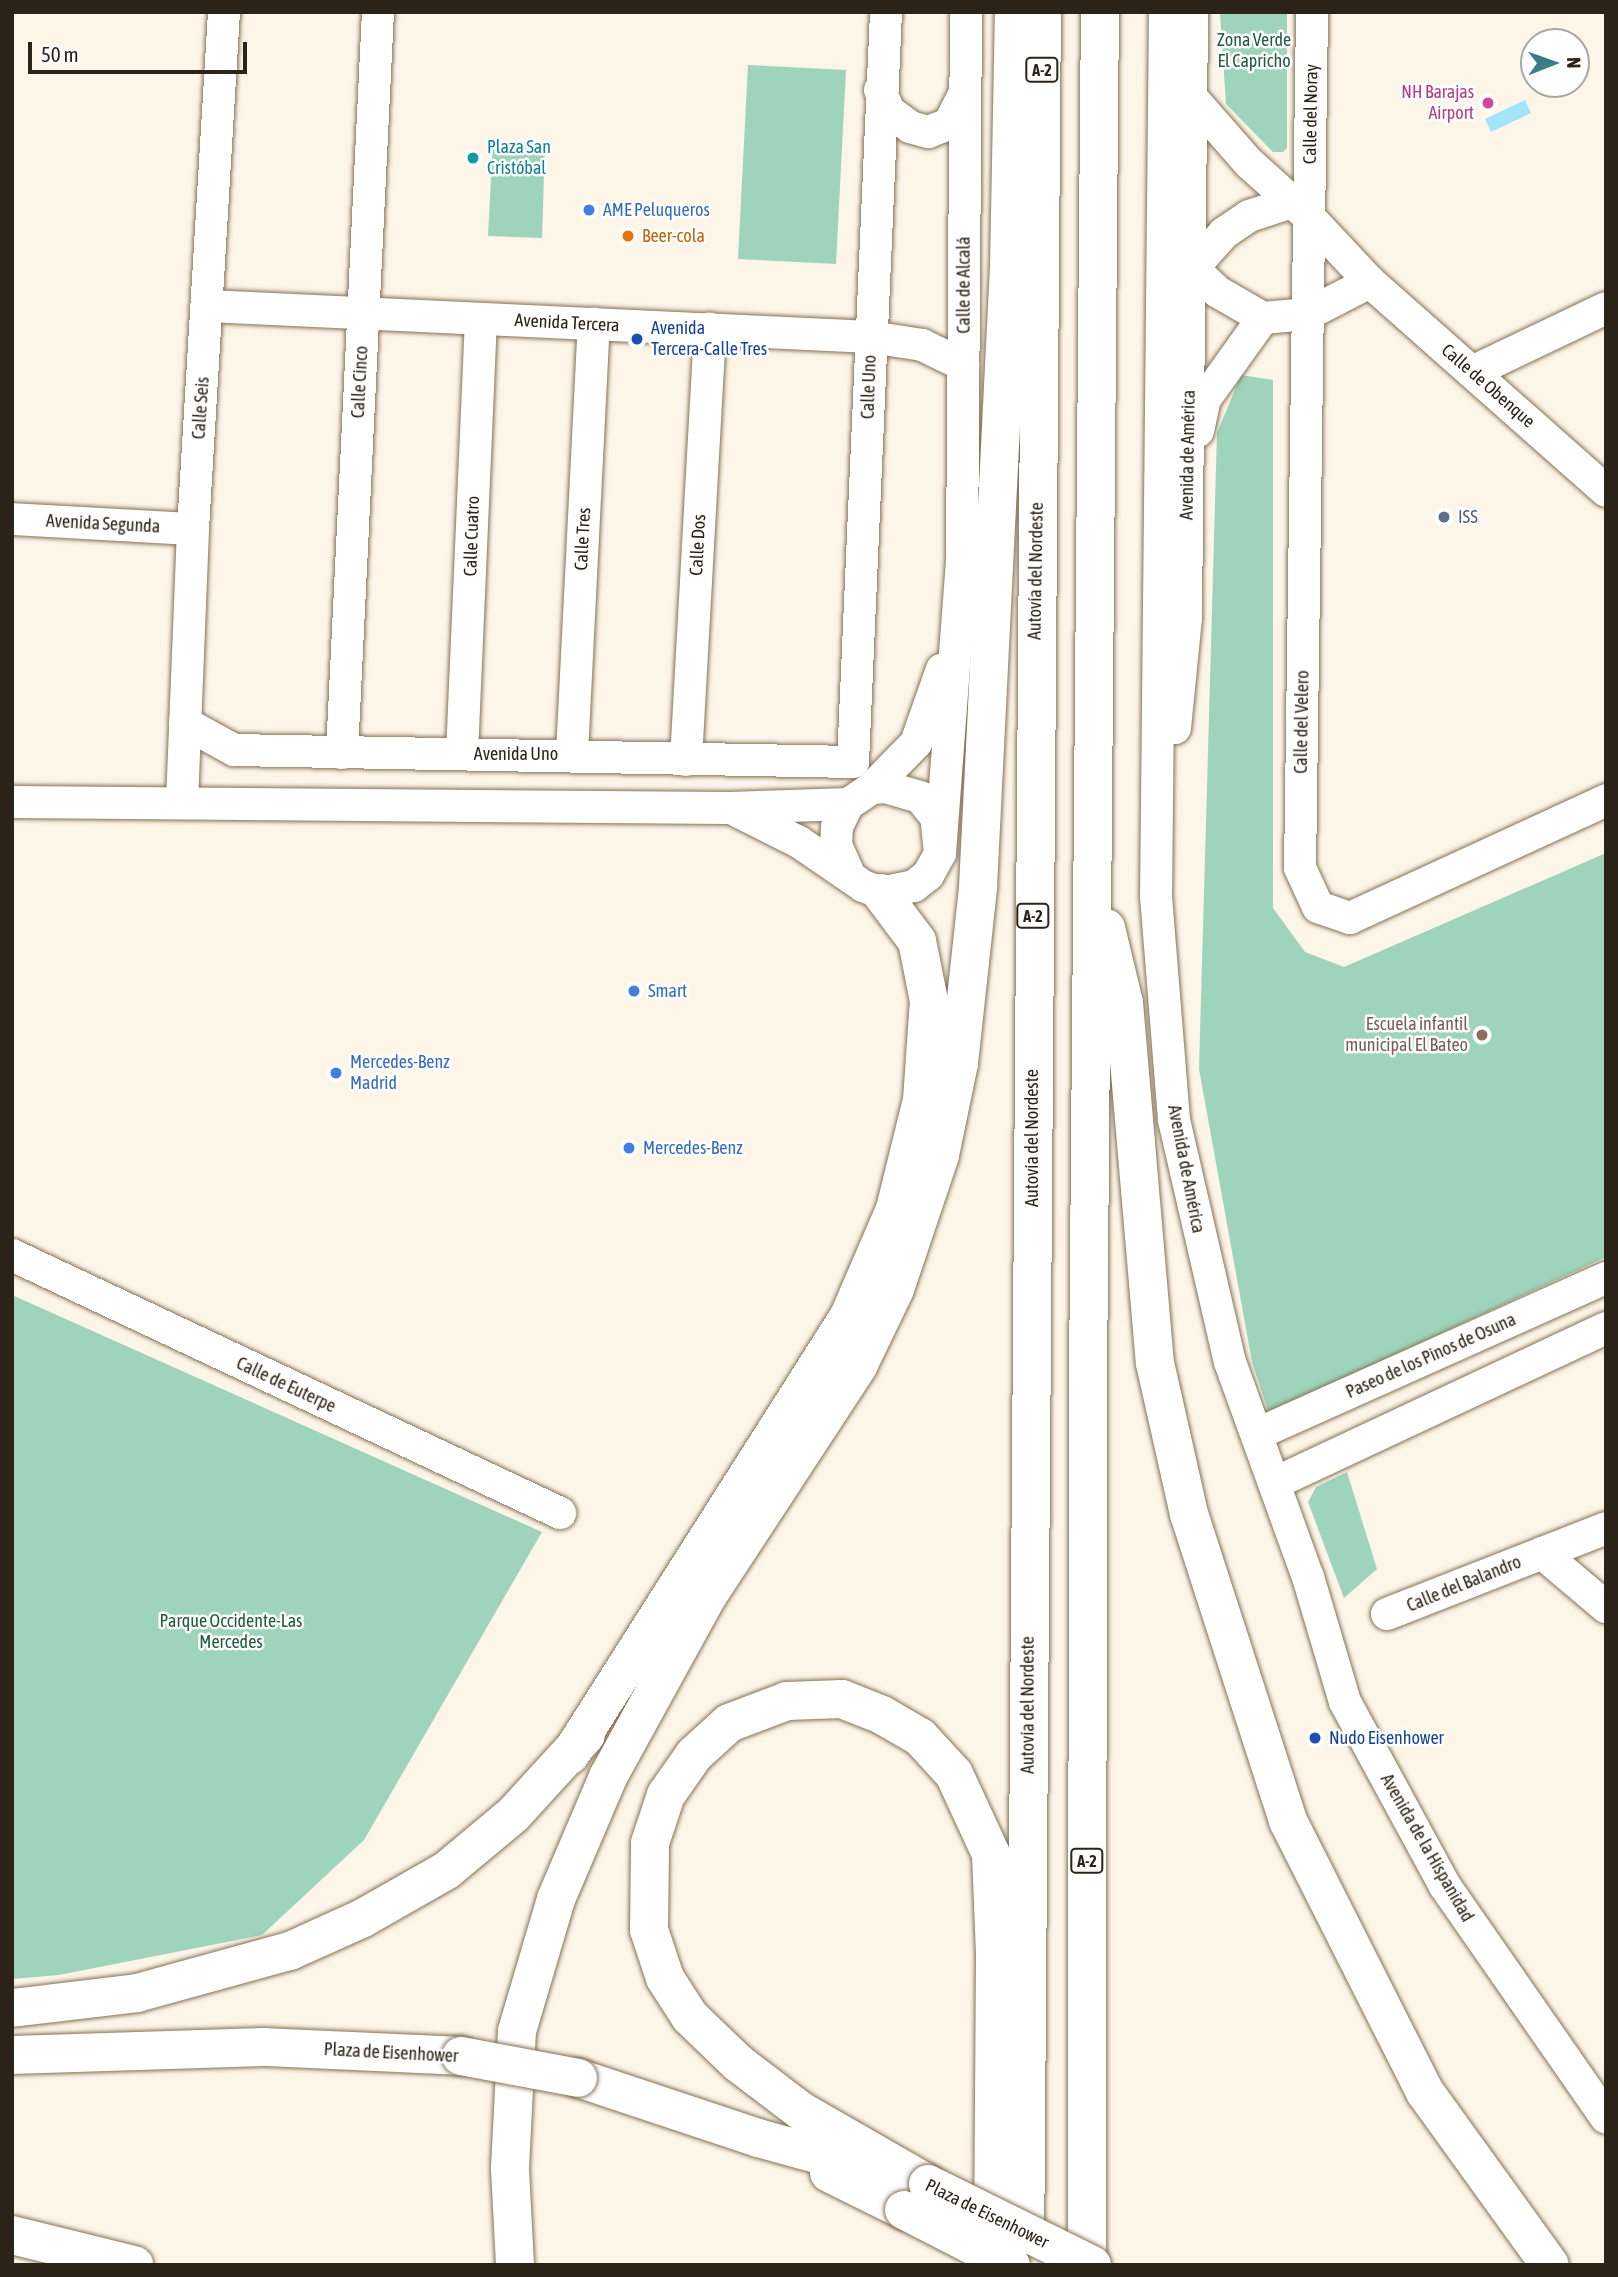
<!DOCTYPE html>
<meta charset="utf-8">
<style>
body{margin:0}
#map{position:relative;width:1618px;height:2277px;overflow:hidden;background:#fdf5e8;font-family:"Asap Condensed",sans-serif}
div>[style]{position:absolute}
.green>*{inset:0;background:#9ed4bb}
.water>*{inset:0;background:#a2e4f8}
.roads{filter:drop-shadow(0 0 2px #857154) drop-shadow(0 0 2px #857154)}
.minor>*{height:32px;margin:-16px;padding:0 16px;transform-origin:16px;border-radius:16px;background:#fff}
.motorway>*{height:38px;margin:-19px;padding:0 19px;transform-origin:19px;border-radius:19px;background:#fff}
.bridges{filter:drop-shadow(0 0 2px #857154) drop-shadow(0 0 2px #857154)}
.motorway-bridge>*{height:38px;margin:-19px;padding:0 19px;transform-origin:19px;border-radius:19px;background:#fff}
.dots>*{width:19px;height:19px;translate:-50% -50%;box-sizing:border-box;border:4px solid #fff;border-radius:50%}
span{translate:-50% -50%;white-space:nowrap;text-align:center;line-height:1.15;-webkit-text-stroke:5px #fff;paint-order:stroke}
.shield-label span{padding:2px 5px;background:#fff;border:2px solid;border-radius:5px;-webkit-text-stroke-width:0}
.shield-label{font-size:16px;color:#2b2317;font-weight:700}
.park-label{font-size:18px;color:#205a44}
.hotel-label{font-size:18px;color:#b23c85}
.right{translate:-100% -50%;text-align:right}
.street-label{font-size:18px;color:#2b2317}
.culture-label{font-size:18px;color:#0d838f}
.left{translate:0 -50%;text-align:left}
.shop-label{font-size:18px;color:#366cbe}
.food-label{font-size:18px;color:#c56008}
.transit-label{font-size:18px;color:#164399}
.service-label{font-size:18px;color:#4e5e75}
.education-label{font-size:18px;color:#785e54}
.frame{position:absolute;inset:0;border:14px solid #2b2317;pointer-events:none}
.north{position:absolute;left:1520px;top:28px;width:70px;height:70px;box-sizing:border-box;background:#fff;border:2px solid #aaa7a2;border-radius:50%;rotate:89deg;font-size:19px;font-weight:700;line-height:28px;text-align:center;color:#2b2317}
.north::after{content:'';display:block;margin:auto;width:24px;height:32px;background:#377e89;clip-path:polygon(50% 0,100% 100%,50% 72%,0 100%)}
.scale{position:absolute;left:28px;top:42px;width:219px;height:32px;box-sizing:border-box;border:4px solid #2b2317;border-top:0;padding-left:9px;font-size:21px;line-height:24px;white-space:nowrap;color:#2b2317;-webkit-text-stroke:5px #fff;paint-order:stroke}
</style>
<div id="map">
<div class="green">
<i style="clip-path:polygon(1220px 12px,1287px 12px,1287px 148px,1283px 152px,1273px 152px,1226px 104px)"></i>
<i style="clip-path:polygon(748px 65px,846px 70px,836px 264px,738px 259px)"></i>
<i style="clip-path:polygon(493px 141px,545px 143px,542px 238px,488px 236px)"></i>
<i style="clip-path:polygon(1241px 375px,1273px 380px,1273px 908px,1305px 952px,1344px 967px,1606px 853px,1606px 1257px,1269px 1413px,1252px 1362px,1199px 1069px,1217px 433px)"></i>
<i style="clip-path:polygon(12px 1295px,542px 1532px,364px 1840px,262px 1935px,59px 1975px,12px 1979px)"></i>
<i style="clip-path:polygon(1347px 1472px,1377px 1569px,1344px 1598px,1308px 1502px,1316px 1487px)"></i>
</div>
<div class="water">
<i style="clip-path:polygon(1525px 100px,1531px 113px,1491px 132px,1485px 119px)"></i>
</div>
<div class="roads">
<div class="minor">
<i style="left:1165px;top:12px;width:884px;rotate:90.58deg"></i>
<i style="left:1156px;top:896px;width:225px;rotate:85.4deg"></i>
<i style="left:1174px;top:1120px;width:248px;rotate:77deg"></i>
<i style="left:1230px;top:1362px;width:229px;rotate:70.1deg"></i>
<i style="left:1308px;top:1577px;width:130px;rotate:73.5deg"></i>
<i style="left:1345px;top:1702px;width:209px;rotate:61.5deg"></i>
<i style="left:1445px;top:1886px;width:282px;rotate:55.2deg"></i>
<i style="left:1312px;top:12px;width:856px;rotate:90.8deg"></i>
<i style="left:1300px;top:868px;width:43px;rotate:65.2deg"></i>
<i style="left:1318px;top:907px;width:34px;rotate:19deg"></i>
<i style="left:1350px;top:918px;width:282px;rotate:-24.7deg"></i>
<i style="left:880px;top:90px;width:23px;rotate:67deg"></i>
<i style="left:889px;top:111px;width:26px;rotate:37deg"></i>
<i style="left:910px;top:127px;width:19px;rotate:16deg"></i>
<i style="left:928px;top:132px;width:22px;rotate:-21deg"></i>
<i style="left:949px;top:124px;width:35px;rotate:-63deg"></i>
<i style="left:1192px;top:98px;width:86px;rotate:48.8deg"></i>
<i style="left:1249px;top:163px;width:81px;rotate:42deg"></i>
<i style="left:1309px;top:217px;width:89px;rotate:46.8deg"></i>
<i style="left:1370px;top:282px;width:315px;rotate:41.5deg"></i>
<i style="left:1185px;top:254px;width:13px;rotate:67deg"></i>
<i style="left:1190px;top:266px;width:38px;rotate:43deg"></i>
<i style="left:1218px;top:292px;width:52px;rotate:30deg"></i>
<i style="left:1263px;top:318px;width:45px;rotate:-5.1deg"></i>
<i style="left:1308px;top:314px;width:70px;rotate:-27.3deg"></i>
<i style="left:1185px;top:277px;width:59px;rotate:-48.4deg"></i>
<i style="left:1224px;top:233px;width:30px;rotate:-34deg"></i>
<i style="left:1249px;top:216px;width:45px;rotate:-18deg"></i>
<i style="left:208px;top:306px;width:664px;rotate:2.68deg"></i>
<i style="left:871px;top:337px;width:52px;rotate:8.9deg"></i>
<i style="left:922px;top:345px;width:46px;rotate:26deg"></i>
<i style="left:1472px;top:372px;width:148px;rotate:-25.5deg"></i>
<i style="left:1198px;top:431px;width:33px;rotate:-78deg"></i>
<i style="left:1205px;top:399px;width:100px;rotate:-54.4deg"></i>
<i style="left:12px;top:519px;width:181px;rotate:3.2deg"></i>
<i style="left:185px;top:723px;width:56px;rotate:28.9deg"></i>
<i style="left:234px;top:750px;width:619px;rotate:1.11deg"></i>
<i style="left:853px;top:762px;width:751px;rotate:-87.48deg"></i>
<i style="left:1175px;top:728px;width:111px;rotate:-84.3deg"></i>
<i style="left:1186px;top:618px;width:606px;rotate:-89.43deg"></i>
<i style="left:342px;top:753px;width:742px;rotate:-87.22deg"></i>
<i style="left:462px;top:754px;width:435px;rotate:-87.5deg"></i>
<i style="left:572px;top:754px;width:431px;rotate:-87.1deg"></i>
<i style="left:686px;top:760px;width:432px;rotate:-86.8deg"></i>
<i style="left:872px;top:788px;width:63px;rotate:-45.6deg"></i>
<i style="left:916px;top:743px;width:78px;rotate:-70.6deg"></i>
<i style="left:12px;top:802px;width:717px;rotate:0.48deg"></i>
<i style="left:729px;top:808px;width:119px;rotate:-1.9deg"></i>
<i style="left:182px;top:803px;width:274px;rotate:-87.7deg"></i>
<i style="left:193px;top:529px;width:518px;rotate:-86.57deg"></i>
<i style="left:737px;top:811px;width:69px;rotate:26.6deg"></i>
<i style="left:799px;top:842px;width:78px;rotate:34.5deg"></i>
<i style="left:863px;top:886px;width:19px;rotate:21deg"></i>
<i style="left:881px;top:893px;width:34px;rotate:-12deg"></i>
<i style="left:914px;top:886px;width:18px;rotate:-38deg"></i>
<i style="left:928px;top:875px;width:25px;rotate:-61deg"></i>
<i style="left:940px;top:853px;width:36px;rotate:-96deg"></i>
<i style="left:936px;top:817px;width:26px;rotate:-129deg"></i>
<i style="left:920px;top:797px;width:35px;rotate:-164deg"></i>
<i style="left:886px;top:787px;width:14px;rotate:176deg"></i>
<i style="left:872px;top:788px;width:29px;rotate:146deg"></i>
<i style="left:848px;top:804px;width:25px;rotate:116deg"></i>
<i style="left:837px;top:827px;width:18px;rotate:93deg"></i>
<i style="left:836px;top:845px;width:32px;rotate:66deg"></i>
<i style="left:940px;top:853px;width:297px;rotate:-85.7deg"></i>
<i style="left:962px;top:557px;width:545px;rotate:-89.58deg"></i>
<i style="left:12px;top:1255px;width:606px;rotate:25.21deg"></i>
<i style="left:1257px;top:1434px;width:382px;rotate:-24.1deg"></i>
<i style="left:1275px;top:1483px;width:365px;rotate:-25.1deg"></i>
<i style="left:1542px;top:1553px;width:84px;rotate:40.2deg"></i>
<i style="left:1387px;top:1614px;width:235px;rotate:-21.4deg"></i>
</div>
<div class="motorway">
<i style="left:1106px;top:928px;width:77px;rotate:76.5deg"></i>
<i style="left:1124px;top:1003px;width:361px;rotate:85.1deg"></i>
<i style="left:1155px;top:1363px;width:155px;rotate:77.3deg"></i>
<i style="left:1189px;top:1514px;width:323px;rotate:72.1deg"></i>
<i style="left:1288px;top:1821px;width:304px;rotate:63.2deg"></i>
<i style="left:1425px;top:2092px;width:213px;rotate:54.2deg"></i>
<i style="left:570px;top:1755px;width:520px;rotate:-57.56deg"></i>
<i style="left:849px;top:1316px;width:116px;rotate:-66.7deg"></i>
<i style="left:895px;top:1209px;width:112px;rotate:-76.1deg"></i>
<i style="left:922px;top:1100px;width:99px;rotate:-86deg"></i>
<i style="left:929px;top:1001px;width:61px;rotate:-101.3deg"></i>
<i style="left:917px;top:941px;width:60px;rotate:-126.9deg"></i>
<i style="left:12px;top:2008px;width:126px;rotate:-6.8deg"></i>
<i style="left:137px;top:1993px;width:159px;rotate:-15.4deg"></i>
<i style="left:290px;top:1951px;width:80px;rotate:-24.3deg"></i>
<i style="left:363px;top:1918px;width:97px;rotate:-29.7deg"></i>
<i style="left:447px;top:1870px;width:86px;rotate:-39.8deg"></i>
<i style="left:513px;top:1815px;width:108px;rotate:-47.6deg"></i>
<i style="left:12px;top:2055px;width:252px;rotate:-1.8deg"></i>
<i style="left:264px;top:2047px;width:197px;rotate:2.6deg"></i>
<i style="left:578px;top:2078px;width:190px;rotate:18.4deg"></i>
<i style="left:758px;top:2138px;width:121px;rotate:15.3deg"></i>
<i style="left:829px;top:2173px;width:84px;rotate:26.3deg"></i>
<i style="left:928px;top:2184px;width:146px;rotate:-150.1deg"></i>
<i style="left:801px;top:2111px;width:79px;rotate:-142.7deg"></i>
<i style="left:738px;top:2063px;width:66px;rotate:-136.2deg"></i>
<i style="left:690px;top:2017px;width:46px;rotate:-122.7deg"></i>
<i style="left:665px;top:1978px;width:51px;rotate:-108.4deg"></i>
<i style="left:649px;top:1930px;width:87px;rotate:-89.3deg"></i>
<i style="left:650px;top:1843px;width:51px;rotate:-71.6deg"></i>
<i style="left:666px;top:1795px;width:49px;rotate:-55deg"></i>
<i style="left:694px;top:1755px;width:47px;rotate:-42.4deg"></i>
<i style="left:729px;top:1723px;width:62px;rotate:-20.8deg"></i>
<i style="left:787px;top:1701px;width:55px;rotate:-2.1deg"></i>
<i style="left:842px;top:1699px;width:43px;rotate:21.8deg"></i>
<i style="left:882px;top:1715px;width:44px;rotate:30.1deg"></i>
<i style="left:920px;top:1737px;width:50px;rotate:47.4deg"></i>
<i style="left:954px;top:1774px;width:88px;rotate:65.2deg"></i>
<i style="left:991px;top:1854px;width:101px;rotate:87.7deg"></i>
<i style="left:995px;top:1955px;width:293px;rotate:90.4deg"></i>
<i style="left:12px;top:2235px;width:126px;rotate:13.8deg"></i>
<i style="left:1025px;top:2263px;width:2251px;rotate:-89.57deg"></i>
<i style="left:515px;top:2265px;width:97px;rotate:-93deg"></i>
<i style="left:510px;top:2168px;width:137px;rotate:-87.1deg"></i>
<i style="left:517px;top:2031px;width:138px;rotate:-73.5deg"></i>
<i style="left:556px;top:1899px;width:133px;rotate:-66.9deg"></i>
<i style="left:608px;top:1777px;width:205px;rotate:-61.2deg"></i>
<i style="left:707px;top:1597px;width:276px;rotate:-56.8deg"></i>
<i style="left:858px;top:1366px;width:85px;rotate:-64.3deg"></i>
<i style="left:895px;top:1289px;width:141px;rotate:-71.4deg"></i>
<i style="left:940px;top:1155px;width:94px;rotate:-78.3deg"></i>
<i style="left:959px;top:1063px;width:177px;rotate:-83.8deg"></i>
<i style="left:978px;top:887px;width:621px;rotate:-87.14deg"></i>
<i style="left:1009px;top:267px;width:255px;rotate:-88.9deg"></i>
<i style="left:1087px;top:2265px;width:886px;rotate:-89.94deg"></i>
<i style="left:1088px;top:1379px;width:1367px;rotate:-89.5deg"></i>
</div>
</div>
<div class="bridges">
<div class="motorway-bridge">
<i style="left:461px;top:2056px;width:119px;rotate:10.6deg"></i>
<i style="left:928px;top:2184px;width:183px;rotate:26.3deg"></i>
<i style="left:904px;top:2210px;width:120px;rotate:27.2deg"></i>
</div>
</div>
<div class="dots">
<i style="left:1488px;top:103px;background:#d1479c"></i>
<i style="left:473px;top:158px;background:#0f9aa8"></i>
<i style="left:589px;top:210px;background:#3f7fe0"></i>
<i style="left:628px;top:236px;background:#e8710a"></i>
<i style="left:637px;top:339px;background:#1a4fb4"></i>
<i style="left:1444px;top:517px;background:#5c6f8a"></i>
<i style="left:634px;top:991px;background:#3f7fe0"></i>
<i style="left:1482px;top:1035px;background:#8d6e63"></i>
<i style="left:336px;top:1073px;background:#3f7fe0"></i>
<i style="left:629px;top:1148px;background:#3f7fe0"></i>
<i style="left:1315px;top:1738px;background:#1a4fb4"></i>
</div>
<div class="shield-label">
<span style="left:1042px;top:70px">A-2</span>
<span style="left:1033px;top:916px">A-2</span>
<span style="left:1087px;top:1861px">A-2</span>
</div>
<div class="park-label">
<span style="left:1254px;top:51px">Zona Verde<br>El Capricho</span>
<span style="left:231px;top:1632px">Parque Occidente-Las<br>Mercedes</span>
</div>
<div class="hotel-label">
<span class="right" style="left:1474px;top:103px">NH Barajas<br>Airport</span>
</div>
<div class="street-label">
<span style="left:1311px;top:114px;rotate:-89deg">Calle del Noray</span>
<span style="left:964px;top:285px;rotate:-90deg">Calle de Alcalá</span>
<span style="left:567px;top:323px;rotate:3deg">Avenida Tercera</span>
<span style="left:360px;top:382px;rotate:-87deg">Calle Cinco</span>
<span style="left:1488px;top:386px;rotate:41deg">Calle de Obenque</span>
<span style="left:869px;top:387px;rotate:-88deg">Calle Uno</span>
<span style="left:201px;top:408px;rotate:-86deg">Calle Seis</span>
<span style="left:1188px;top:455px;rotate:-89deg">Avenida de América</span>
<span style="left:103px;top:524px;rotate:3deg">Avenida Segunda</span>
<span style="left:472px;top:536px;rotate:-88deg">Calle Cuatro</span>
<span style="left:583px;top:539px;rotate:-87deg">Calle Tres</span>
<span style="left:698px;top:545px;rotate:-87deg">Calle Dos</span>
<span style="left:1036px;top:571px;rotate:-89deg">Autovía del Nordeste</span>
<span style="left:1302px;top:722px;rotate:-89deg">Calle del Velero</span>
<span style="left:516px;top:754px">Avenida Uno</span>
<span style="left:1032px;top:1138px;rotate:-90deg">Autovía del Nordeste</span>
<span style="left:1186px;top:1169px;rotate:79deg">Avenida de América</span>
<span style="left:1431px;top:1356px;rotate:-24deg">Paseo de los Pinos de Osuna</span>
<span style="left:286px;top:1385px;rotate:25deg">Calle de Euterpe</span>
<span style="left:1464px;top:1584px;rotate:-22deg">Calle del Balandro</span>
<span style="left:1028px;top:1705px;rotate:-90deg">Autovía del Nordeste</span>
<span style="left:1427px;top:1848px;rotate:60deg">Avenida de la Hispanidad</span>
<span style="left:391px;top:2053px;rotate:3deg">Plaza de Eisenhower</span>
<span style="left:987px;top:2214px;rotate:26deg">Plaza de Eisenhower</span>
</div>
<div class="culture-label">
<span class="left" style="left:487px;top:158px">Plaza San<br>Cristóbal</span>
</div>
<div class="shop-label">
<span class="left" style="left:603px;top:210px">AME Peluqueros</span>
<span class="left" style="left:648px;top:991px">Smart</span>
<span class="left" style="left:350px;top:1073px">Mercedes-Benz<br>Madrid</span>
<span class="left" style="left:643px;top:1148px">Mercedes-Benz</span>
</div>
<div class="food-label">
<span class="left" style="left:642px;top:236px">Beer-cola</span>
</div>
<div class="transit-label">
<span class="left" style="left:651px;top:339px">Avenida<br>Tercera-Calle Tres</span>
<span class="left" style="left:1329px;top:1738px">Nudo Eisenhower</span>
</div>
<div class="service-label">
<span class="left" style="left:1458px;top:517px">ISS</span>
</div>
<div class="education-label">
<span class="right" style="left:1468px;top:1035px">Escuela infantil<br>municipal El Bateo</span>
</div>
<div class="frame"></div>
<div class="north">N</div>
<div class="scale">50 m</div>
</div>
